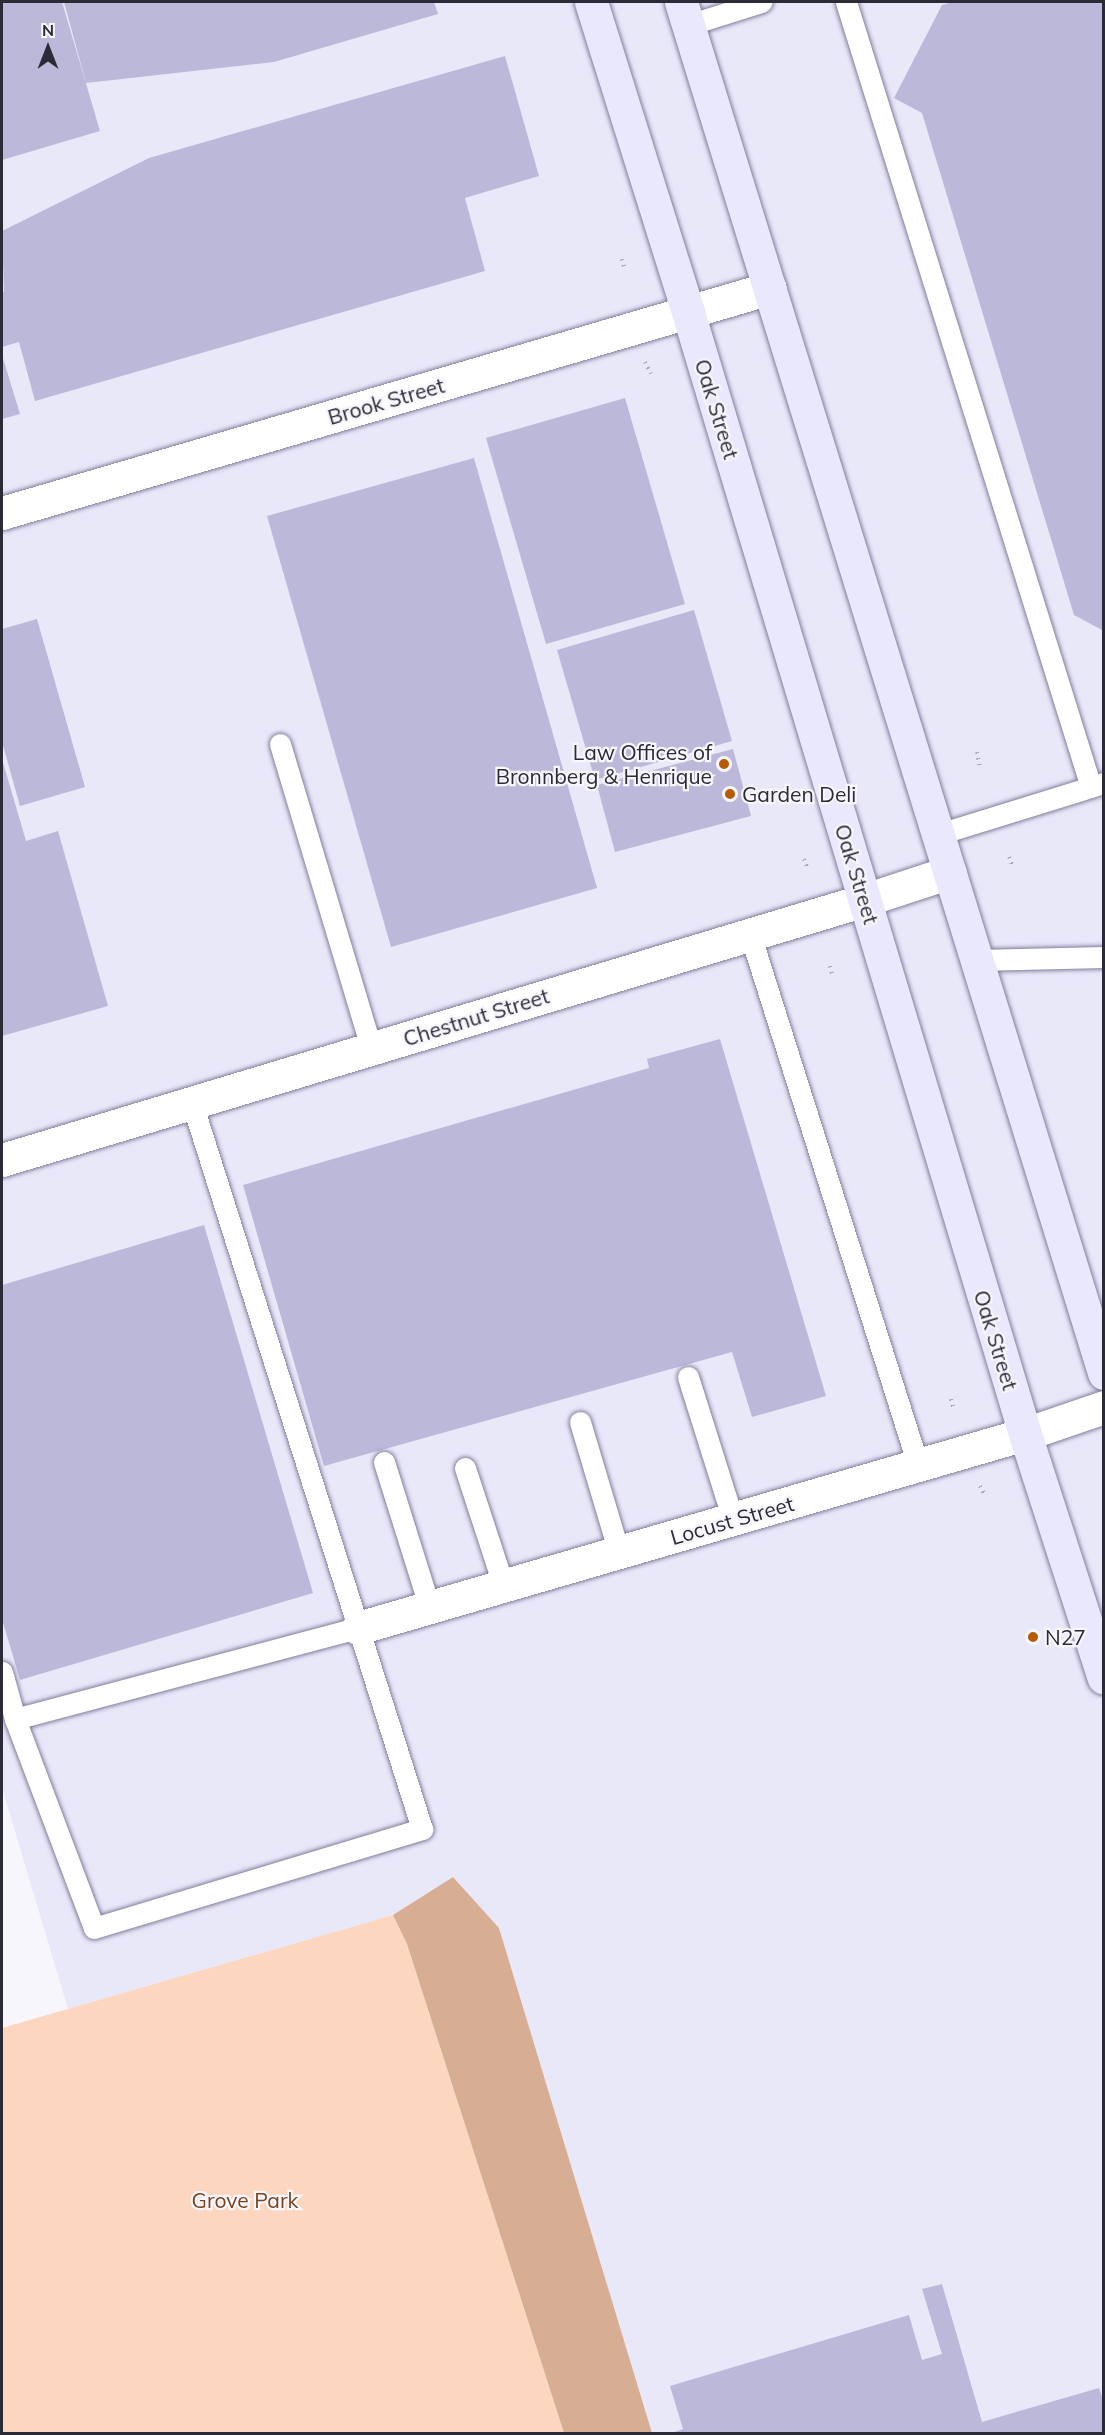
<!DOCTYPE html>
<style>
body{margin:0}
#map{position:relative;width:1105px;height:2435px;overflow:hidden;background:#f7f6fd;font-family:Mulish,sans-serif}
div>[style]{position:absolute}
.built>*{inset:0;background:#e9e8f9}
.green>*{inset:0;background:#fcd6be}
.forest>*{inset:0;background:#d7ad93}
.building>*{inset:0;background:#bbb8da}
.path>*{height:4px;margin-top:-2px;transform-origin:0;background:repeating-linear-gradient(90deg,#acabb4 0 1.5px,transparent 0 6px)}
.roads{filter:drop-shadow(0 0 2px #817e9e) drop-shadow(0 0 2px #817e9e)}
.lane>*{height:21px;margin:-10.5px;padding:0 10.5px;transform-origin:10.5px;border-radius:10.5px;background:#fff}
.street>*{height:33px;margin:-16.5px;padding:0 16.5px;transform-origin:16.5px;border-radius:16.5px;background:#fff}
.secondary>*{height:33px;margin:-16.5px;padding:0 16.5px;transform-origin:16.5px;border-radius:16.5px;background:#eae8fc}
.dots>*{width:16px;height:16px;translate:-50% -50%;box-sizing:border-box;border:3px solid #f7f6fd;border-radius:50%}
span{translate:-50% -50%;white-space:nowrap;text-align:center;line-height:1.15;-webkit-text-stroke:4.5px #f7f6fd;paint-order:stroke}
.street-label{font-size:21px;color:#2b2a37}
.poi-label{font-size:21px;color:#2b2a37}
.right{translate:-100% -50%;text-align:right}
.left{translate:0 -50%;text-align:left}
.park-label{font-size:21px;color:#79431d}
.frame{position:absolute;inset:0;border:3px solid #2b2a37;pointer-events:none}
.north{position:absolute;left:18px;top:18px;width:60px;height:60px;-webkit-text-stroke:4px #f7f6fd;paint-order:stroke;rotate:0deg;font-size:16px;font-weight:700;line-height:24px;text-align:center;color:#2b2a37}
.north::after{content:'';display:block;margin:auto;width:21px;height:27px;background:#2b2a37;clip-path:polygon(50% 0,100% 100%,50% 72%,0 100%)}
</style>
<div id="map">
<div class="built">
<i style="clip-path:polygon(2px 2px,1103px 2px,1103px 2433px,652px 2433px,499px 1928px,453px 1877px,393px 1915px,68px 2009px,2px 1788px)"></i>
</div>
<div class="green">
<i style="clip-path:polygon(393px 1915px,407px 1944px,564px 2433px,2px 2434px,2px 2028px)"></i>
</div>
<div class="forest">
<i style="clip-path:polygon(453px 1877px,499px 1928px,652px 2433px,564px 2433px,407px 1944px,393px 1915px)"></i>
</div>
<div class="building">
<i style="clip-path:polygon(2px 2px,62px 2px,100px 131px,2px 160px)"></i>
<i style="clip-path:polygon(64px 2px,434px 2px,438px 14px,274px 62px,86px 83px)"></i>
<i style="clip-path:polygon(953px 2px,1104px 2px,1104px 631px,1074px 615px,922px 113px,894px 98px,942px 5px)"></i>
<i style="clip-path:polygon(505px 56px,539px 176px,465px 198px,485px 271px,35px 401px,19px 342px,2px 347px,2px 293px,4px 292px,2px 231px,149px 158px)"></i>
<i style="clip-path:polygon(2px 355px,20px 414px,2px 419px)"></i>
<i style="clip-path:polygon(625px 398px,685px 604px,546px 644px,486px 438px)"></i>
<i style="clip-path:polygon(474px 458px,597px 888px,391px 947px,267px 516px)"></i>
<i style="clip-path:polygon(694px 610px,732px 741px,595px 780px,557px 650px)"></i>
<i style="clip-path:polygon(37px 619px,85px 787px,20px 806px,2px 742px,2px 629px)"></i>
<i style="clip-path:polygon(733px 749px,751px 816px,615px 852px,597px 785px)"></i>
<i style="clip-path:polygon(2px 759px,26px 841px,58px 831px,108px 1006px,2px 1036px)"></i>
<i style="clip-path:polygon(720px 1039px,826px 1396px,752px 1417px,732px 1352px,324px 1466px,243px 1185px,649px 1068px,647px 1059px)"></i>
<i style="clip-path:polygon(204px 1225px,313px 1593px,20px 1680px,2px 1619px,2px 1285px)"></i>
<i style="clip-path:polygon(942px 2284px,982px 2422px,1099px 2388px,1104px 2403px,1104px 2434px,669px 2434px,683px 2429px,670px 2386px,909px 2315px,922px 2360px,942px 2354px,922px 2289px)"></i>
</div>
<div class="path">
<i style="left:622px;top:259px;width:11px;rotate:75deg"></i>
<i style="left:645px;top:362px;width:13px;rotate:63deg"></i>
<i style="left:977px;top:752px;width:15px;rotate:79deg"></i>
<i style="left:1009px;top:857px;width:11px;rotate:68deg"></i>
<i style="left:804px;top:859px;width:11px;rotate:68deg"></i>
<i style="left:830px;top:966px;width:8px;rotate:76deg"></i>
<i style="left:951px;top:1399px;width:8px;rotate:76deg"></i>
<i style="left:980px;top:1486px;width:11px;rotate:63deg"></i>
</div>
<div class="roads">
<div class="lane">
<i style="left:846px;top:2px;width:822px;rotate:72.67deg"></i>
<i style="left:688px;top:25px;width:77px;rotate:-17.5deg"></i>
<i style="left:280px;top:744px;width:317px;rotate:73.3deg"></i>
<i style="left:939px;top:834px;width:173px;rotate:-17.2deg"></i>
<i style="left:750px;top:934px;width:557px;rotate:72.44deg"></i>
<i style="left:977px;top:960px;width:127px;rotate:-1.4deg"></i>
<i style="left:688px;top:1377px;width:150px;rotate:72.5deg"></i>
<i style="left:580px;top:1422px;width:137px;rotate:73.4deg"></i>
<i style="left:384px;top:1462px;width:154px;rotate:72.6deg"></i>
<i style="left:465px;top:1468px;width:125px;rotate:71.9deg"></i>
<i style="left:2px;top:1672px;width:49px;rotate:74.5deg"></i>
<i style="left:15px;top:1719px;width:223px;rotate:69.3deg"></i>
<i style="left:94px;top:1928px;width:343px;rotate:-16.8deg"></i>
<i style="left:422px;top:1829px;width:762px;rotate:-107.58deg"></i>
<i style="left:15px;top:1719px;width:355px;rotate:-14.9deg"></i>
</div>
<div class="street">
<i style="left:2px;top:513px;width:800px;rotate:-16.33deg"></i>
<i style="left:2px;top:1160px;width:901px;rotate:-16.77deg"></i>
<i style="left:865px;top:900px;width:89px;rotate:-18.2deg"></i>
<i style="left:358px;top:1628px;width:695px;rotate:-16.22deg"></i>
<i style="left:1025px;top:1434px;width:83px;rotate:-18.9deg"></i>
</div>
<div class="secondary">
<i style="left:591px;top:2px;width:325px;rotate:72.6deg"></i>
<i style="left:688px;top:312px;width:1172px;rotate:73.28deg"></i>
<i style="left:1025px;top:1434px;width:256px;rotate:72.1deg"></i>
<i style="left:681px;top:2px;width:1435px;rotate:72.85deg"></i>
</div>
</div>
<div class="dots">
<i style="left:724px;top:764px;background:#b85b05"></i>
<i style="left:730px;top:794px;background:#b85b05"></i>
<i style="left:1033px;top:1637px;background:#b85b05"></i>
</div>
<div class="street-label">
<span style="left:386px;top:401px;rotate:-16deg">Brook Street</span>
<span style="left:717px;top:409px;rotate:73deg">Oak Street</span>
<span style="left:857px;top:874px;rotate:73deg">Oak Street</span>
<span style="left:476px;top:1017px;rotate:-17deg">Chestnut Street</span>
<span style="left:996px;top:1340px;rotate:73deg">Oak Street</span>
<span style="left:732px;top:1520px;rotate:-16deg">Locust Street</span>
</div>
<div class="poi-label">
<span class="right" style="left:712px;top:764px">Law Offices of<br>Bronnberg &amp; Henrique</span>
<span class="left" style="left:742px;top:794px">Garden Deli</span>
<span class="left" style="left:1045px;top:1637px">N27</span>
</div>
<div class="park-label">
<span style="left:245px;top:2200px">Grove Park</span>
</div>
<div class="frame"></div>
<div class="north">N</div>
</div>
